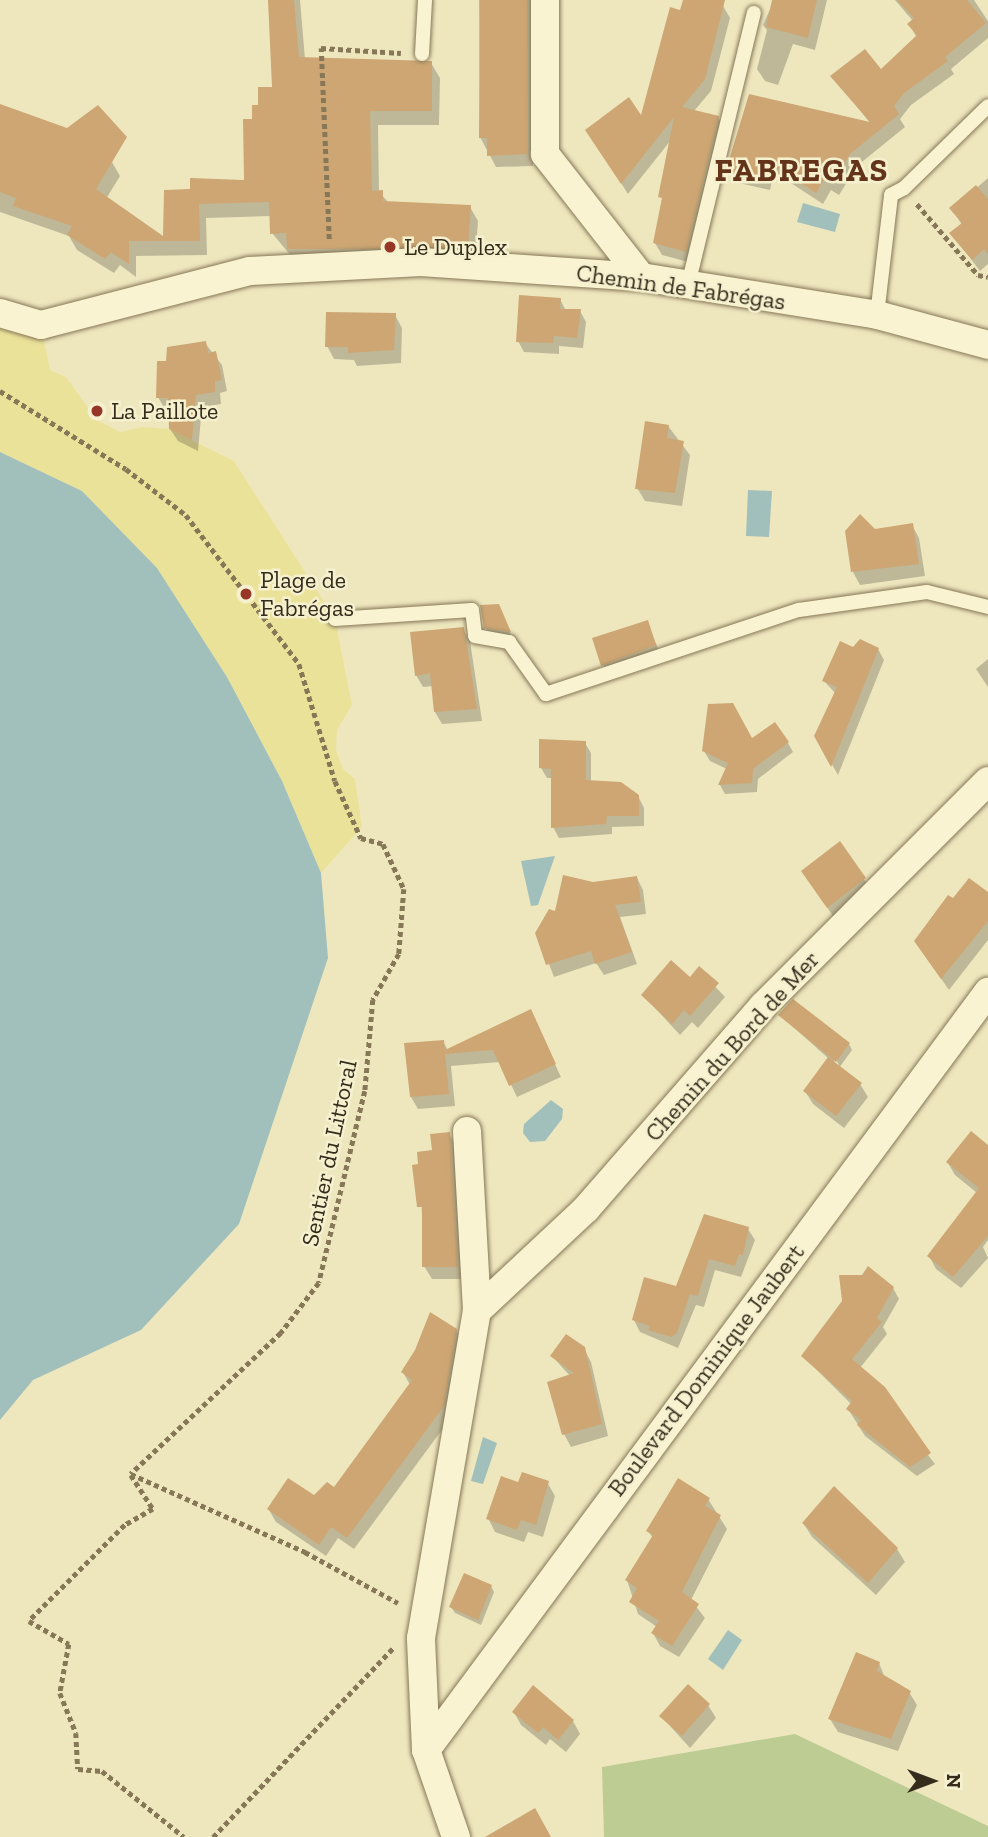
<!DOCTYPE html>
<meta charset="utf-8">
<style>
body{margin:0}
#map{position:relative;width:988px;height:1837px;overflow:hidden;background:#eee7be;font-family:"Zilla Slab",serif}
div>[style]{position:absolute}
.green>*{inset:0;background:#bccc92}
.sand>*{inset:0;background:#ebe29a}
.water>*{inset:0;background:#a2c0bb}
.shadow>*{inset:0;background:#0003}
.building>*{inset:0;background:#cda673}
.path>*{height:4.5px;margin-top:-2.25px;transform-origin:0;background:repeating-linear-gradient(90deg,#867757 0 5px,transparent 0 8.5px)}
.roads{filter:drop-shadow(0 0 2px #867757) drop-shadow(0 0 2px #867757)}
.lane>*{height:14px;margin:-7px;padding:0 7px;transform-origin:7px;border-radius:7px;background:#f9f3d1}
.street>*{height:28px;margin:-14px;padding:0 14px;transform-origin:14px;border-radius:14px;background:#f9f3d1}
.dots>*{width:19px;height:19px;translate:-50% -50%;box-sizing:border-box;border:4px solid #f5f0ce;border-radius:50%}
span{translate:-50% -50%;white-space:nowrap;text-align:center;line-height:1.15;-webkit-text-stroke:5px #f5f0ce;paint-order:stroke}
.poi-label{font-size:24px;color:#352c1c}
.left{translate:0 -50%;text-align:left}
.street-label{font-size:24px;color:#352c1c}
.district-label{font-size:32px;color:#63341a;font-weight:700;letter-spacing:2px}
.north{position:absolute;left:897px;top:1746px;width:70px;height:70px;-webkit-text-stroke:5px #f5f0ce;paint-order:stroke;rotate:90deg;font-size:19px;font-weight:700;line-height:28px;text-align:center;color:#352c1c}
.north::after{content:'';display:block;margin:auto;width:24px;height:32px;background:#352c1c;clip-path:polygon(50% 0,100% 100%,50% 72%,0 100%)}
</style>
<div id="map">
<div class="green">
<i style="clip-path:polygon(795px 1734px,988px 1826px,988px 1837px,604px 1837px,602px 1767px)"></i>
</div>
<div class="sand">
<i style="clip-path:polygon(0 313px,41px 325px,50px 370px,66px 377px,97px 420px,120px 432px,143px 427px,169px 429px,234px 461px,335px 619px,352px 705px,337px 730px,336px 750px,343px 769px,355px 779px,362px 827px,321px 873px,282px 781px,227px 677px,157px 568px,82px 491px,0 452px)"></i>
</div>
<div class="water">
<i style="clip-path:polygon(803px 203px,840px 214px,835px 232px,797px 222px)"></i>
<i style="clip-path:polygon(0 452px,82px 491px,157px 568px,227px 677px,282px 781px,321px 873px,328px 958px,239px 1224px,141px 1330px,33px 1380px,0 1420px)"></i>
<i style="clip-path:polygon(748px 490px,772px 491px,769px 537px,746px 536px)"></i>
<i style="clip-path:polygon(555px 856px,538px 905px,531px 906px,521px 861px)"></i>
<i style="clip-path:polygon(551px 1100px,563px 1109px,562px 1119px,545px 1141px,530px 1142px,523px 1133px,524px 1124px)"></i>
<i style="clip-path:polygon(483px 1437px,497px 1443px,483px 1484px,471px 1481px)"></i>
<i style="clip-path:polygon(728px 1630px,742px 1640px,723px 1670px,708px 1659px)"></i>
</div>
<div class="shadow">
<i style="clip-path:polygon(269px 0,300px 0,305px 59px,431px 63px,440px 78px,439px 125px,378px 125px,379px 192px,389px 203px,470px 207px,478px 221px,475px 263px,297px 263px,272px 233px,271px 216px,206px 218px,207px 255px,136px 256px,136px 277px,120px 265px,114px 273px,77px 250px,69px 236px,0 212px,0 106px,67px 130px,122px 140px,112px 162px,120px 176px,106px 199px,164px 239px,192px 191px,245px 182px,253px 121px,273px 89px)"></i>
<i style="clip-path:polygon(479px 0,535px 0,533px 166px,496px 167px,480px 137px)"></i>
<i style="clip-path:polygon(685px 0,723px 6px,730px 18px,711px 91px,694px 111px,718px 117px,725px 129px,692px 263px,662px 255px,655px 243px,671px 140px,628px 194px,594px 141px,642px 119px)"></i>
<i style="clip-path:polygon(774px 0,827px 0,815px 50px,793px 44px,778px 85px,765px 81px,757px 69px,767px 30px,763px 25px)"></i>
<i style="clip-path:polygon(895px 0,974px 0,988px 21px,988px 38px,951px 69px,954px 74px,911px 105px,900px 119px,905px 127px,857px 166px,839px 195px,831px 190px,823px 204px,774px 172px,770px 190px,735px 182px,728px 170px,870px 123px,833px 76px,881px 71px,917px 38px,909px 24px,913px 21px)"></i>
<i style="clip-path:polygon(988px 178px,988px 264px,980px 271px,952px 234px,962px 225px,952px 209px)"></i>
<i style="clip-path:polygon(560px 299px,566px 311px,580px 311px,586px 322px,583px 348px,559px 346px,559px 354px,524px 352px,518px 341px)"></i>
<i style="clip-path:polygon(395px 315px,402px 328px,401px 363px,357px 366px,354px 360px,334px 359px,327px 346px)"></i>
<i style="clip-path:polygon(205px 343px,222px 365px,227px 391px,220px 393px,221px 404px,202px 407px,198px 451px,178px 441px,170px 429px,170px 409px,165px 409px,158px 397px,168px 363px)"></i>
<i style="clip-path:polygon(668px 426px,690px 455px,682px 506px,645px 501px,637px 488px)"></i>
<i style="clip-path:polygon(912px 525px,919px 538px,925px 576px,860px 585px,853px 572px,875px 531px)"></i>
<i style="clip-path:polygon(501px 612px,512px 637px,489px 633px,485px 627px)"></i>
<i style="clip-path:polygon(647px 622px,662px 658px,610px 678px,603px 665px)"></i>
<i style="clip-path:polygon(463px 629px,470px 641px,482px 721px,442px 724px,435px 712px,433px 686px,423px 687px,416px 675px)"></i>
<i style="clip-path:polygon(878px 649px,884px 660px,838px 775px,816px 736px,836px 694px,824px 681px,853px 650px)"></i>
<i style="clip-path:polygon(988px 659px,988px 687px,976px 669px)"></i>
<i style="clip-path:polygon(752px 740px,788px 743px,793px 752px,758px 779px,757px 792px,725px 794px,720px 785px,727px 769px,710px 761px,704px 751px)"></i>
<i style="clip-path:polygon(585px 743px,591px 753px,591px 782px,638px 796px,644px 808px,644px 826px,612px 827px,612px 834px,559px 838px,553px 827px,553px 778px,547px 778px,541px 768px)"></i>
<i style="clip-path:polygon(840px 844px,872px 891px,835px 919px,803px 872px)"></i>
<i style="clip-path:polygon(637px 878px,643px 890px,646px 914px,620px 917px,637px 964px,604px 975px,596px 963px,554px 977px,537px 933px,593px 884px)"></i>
<i style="clip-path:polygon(988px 895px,988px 940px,949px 990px,924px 954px)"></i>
<i style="clip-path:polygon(699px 969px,725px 997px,698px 1028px,692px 1022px,680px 1035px,643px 995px,690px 979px)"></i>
<i style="clip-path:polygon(530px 1011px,561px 1077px,517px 1097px,500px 1062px,451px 1066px,455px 1106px,418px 1109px,411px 1097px,443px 1042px,448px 1050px)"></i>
<i style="clip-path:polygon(evenodd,780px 1015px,849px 1044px,852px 1050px,839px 1068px,860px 1084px,868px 1097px,844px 1128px,813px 1104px,805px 1091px,829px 1059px,780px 1015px,833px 1054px,839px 1065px,835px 1065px,833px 1054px)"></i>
<i style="clip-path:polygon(449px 1134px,457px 1147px,464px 1279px,432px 1279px,424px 1266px,420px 1166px)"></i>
<i style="clip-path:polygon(988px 1147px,988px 1240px,983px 1247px,988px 1258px,961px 1288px,936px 1269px,929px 1256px,977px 1193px,955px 1175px,948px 1163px)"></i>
<i style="clip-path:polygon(705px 1216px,748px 1229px,755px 1240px,741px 1277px,715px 1270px,704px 1307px,696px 1305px,678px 1348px,640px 1332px,634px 1320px,677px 1288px)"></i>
<i style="clip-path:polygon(893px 1288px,899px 1299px,883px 1327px,887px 1334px,860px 1368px,935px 1464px,917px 1476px,865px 1436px,848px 1409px,851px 1404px,803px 1356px)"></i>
<i style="clip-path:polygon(456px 1330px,463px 1343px,450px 1419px,354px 1549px,338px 1538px,326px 1556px,276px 1522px,269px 1510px,335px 1489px,410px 1385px,403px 1372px)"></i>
<i style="clip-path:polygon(584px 1349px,591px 1362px,608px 1436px,571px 1447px,564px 1434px,570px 1376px,552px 1356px)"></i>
<i style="clip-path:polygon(547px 1482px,555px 1496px,543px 1537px,528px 1532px,524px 1542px,495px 1532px,488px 1518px,519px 1484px)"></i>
<i style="clip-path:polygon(834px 1488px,897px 1549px,905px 1562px,876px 1595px,812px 1537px,804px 1524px)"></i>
<i style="clip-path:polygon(708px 1499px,727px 1529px,691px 1600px,705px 1618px,679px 1657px,660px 1646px,653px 1633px,657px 1627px,638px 1614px,627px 1580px,653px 1538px,648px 1531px)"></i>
<i style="clip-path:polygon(491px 1586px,494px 1592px,481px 1625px,455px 1613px,451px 1607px)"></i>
<i style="clip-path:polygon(879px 1663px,885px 1678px,909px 1692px,917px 1705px,898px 1751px,838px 1732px,830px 1719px)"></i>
<i style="clip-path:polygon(708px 1705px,716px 1718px,690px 1748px,661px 1716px)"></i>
<i style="clip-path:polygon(514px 1712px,573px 1721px,580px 1734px,566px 1752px,550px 1739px,546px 1745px,521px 1725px)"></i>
</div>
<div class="building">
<i style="clip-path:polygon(268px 0,294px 0,299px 57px,432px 61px,432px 111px,370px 111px,372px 191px,383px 190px,383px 201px,471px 205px,468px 249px,287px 249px,286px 233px,270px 234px,269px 202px,199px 204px,200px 241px,129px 241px,129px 264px,111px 252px,105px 259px,67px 235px,72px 226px,13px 206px,16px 198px,0 192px,0 104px,67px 128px,98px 105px,127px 137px,96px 189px,163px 236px,164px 190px,190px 189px,190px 178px,244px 180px,243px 119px,252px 119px,252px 105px,258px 105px,258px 87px,272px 87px)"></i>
<i style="clip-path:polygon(480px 0,528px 0,527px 154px,487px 156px,487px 138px,479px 138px)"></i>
<i style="clip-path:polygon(683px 0,725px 0,705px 79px,682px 107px,719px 116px,686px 252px,653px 243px,662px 198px,658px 197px,674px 117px,621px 184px,585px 130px,629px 97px,641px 115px,670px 7px,680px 10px)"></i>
<i style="clip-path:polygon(772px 0,817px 0,808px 38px,766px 27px)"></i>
<i style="clip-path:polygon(897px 0,967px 0,986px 23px,945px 57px,948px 61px,904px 93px,894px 106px,899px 114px,850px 154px,831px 184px,824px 179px,816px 193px,768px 162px,763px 179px,726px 170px,749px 94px,870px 122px,830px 76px,865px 49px,881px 69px,917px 35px,907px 24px,914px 18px)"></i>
<i style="clip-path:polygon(976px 185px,988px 199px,988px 254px,984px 249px,972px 260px,949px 233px,962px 223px,949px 208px)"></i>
<i style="clip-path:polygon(519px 295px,561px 298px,560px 309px,581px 309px,577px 338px,554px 336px,553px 343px,516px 342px)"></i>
<i style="clip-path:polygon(326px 312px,396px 313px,394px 350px,348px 353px,348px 347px,325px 347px)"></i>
<i style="clip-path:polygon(206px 341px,208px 353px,216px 351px,222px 380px,215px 381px,215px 392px,196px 395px,192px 440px,169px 429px,168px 398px,156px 398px,157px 361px,166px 361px,167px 347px)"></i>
<i style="clip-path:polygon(645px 421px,669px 425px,667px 438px,684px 441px,675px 493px,635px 489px)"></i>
<i style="clip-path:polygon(860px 514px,875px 529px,913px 523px,919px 564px,851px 572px,845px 531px)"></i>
<i style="clip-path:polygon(499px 604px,511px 632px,484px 628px,480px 605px)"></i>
<i style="clip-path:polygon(648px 620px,656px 645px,601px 666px,592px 638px)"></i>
<i style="clip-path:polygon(464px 627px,477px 709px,434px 712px,430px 673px,415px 676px,410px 632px)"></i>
<i style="clip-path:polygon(860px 639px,879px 648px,831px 767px,814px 736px,837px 687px,822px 681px,840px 641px,853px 647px)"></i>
<i style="clip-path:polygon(733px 703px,752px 738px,775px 722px,789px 742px,753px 769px,752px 783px,718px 785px,728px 763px,702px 751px,708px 704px)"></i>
<i style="clip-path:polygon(539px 739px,586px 741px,586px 780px,621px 782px,639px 795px,639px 816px,607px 816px,606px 824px,551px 828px,551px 769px,539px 768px)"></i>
<i style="clip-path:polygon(840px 841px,866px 878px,827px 908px,801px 871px)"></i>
<i style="clip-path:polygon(563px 875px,593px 882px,637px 876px,641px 902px,615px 905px,632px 952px,595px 964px,591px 951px,546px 965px,535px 933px,549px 909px,555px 911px)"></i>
<i style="clip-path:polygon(969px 878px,988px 892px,988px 921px,941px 979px,914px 941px,948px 895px,953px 898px)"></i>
<i style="clip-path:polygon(671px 960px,690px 977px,699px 966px,719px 983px,690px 1016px,684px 1010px,672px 1024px,641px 995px)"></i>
<i style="clip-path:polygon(793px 999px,850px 1043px,836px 1062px,778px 1015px)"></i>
<i style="clip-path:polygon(531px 1009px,556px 1064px,509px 1086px,493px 1050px,445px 1054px,449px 1094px,410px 1097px,404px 1043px,444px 1040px,445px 1050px)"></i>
<i style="clip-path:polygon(828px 1057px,862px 1083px,836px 1116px,803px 1091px)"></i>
<i style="clip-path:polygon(971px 1131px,988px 1145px,988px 1236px,953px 1277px,927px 1256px,979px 1188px,946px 1162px)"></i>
<i style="clip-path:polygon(450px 1132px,458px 1267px,422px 1267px,422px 1207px,417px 1207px,412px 1165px,418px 1164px,417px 1152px,432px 1150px,430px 1134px)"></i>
<i style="clip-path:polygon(704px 1214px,749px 1227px,743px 1255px,739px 1254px,735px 1266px,709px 1259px,698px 1296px,690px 1294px,677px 1333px,671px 1337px,648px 1330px,650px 1326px,632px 1320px,644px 1277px,676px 1286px)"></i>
<i style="clip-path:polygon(868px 1266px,894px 1287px,877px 1318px,882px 1322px,852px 1359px,885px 1387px,931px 1453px,910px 1467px,857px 1425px,861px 1420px,846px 1409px,852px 1401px,801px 1356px,842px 1301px,839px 1275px,862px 1275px)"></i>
<i style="clip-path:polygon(430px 1312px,457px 1329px,444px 1406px,347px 1538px,331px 1527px,319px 1545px,267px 1509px,288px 1478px,314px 1495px,327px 1482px,334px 1487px,412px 1380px,401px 1372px,415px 1350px)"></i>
<i style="clip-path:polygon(566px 1334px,585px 1347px,602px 1424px,562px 1435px,547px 1382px,574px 1373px,550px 1356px)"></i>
<i style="clip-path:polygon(522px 1472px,549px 1481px,536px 1525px,521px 1520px,517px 1530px,486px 1519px,501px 1476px,518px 1482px)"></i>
<i style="clip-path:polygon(678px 1478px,710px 1498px,705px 1506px,721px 1515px,682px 1592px,699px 1604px,672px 1646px,651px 1633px,659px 1621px,629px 1602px,637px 1588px,625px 1580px,653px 1535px,646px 1531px)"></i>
<i style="clip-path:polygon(834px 1486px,898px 1548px,868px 1583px,802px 1523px)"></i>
<i style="clip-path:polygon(464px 1573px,492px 1585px,478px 1620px,449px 1607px)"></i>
<i style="clip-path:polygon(856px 1652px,880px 1662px,877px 1671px,911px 1691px,891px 1739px,828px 1719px)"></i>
<i style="clip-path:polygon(688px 1684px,710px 1704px,682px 1736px,659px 1716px)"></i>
<i style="clip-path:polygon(533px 1685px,574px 1720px,558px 1740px,543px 1727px,538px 1733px,512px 1712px)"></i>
<i style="clip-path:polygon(535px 1808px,551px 1837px,485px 1837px)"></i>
</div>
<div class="path">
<i style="left:917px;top:204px;width:94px;rotate:49.3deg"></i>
<i style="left:978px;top:275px;width:10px;rotate:11deg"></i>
<i style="left:329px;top:239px;width:191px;rotate:-92.4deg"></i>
<i style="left:321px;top:48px;width:80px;rotate:3.6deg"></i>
<i style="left:0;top:391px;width:148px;rotate:31.8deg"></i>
<i style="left:126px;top:469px;width:76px;rotate:37.5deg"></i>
<i style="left:186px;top:515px;width:187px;rotate:52.8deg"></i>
<i style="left:299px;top:664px;width:122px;rotate:72.9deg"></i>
<i style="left:335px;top:781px;width:63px;rotate:65.5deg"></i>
<i style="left:361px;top:838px;width:23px;rotate:15deg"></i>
<i style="left:383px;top:844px;width:50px;rotate:65deg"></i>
<i style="left:404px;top:889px;width:65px;rotate:94.4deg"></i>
<i style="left:399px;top:954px;width:53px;rotate:119.5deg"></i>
<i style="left:373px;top:1000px;width:91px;rotate:95deg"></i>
<i style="left:365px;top:1091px;width:197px;rotate:103.5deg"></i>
<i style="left:319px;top:1283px;width:63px;rotate:127.2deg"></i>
<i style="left:281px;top:1333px;width:206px;rotate:136.8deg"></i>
<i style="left:131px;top:1474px;width:191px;rotate:24.1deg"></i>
<i style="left:305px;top:1552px;width:106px;rotate:28.7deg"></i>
<i style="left:131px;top:1475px;width:40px;rotate:57.1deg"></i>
<i style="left:153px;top:1509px;width:32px;rotate:150deg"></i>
<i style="left:125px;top:1525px;width:136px;rotate:135deg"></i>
<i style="left:29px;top:1621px;width:46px;rotate:29.9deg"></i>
<i style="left:69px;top:1644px;width:50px;rotate:100.4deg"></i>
<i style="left:60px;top:1693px;width:43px;rotate:68.2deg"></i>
<i style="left:76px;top:1733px;width:36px;rotate:87deg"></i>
<i style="left:78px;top:1769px;width:24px;rotate:5deg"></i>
<i style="left:102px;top:1771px;width:105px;rotate:38.8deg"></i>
<i style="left:213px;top:1837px;width:261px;rotate:-46.4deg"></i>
</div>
<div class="roads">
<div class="lane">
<i style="left:422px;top:54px;width:54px;rotate:-86.8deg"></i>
<i style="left:688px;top:285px;width:280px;rotate:-76.4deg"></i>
<i style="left:877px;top:315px;width:121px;rotate:-83.3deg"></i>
<i style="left:891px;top:195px;width:15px;rotate:-28deg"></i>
<i style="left:904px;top:188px;width:117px;rotate:-44.3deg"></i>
<i style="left:335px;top:619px;width:137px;rotate:-3.8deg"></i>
<i style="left:472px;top:610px;width:26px;rotate:83deg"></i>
<i style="left:475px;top:636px;width:35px;rotate:10deg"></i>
<i style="left:509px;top:642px;width:64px;rotate:54.6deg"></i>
<i style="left:546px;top:694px;width:267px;rotate:-18.4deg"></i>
<i style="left:799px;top:610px;width:129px;rotate:-8deg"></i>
<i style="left:927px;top:592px;width:63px;rotate:13.8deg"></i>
</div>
<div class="street">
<i style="left:545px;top:0;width:154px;rotate:90deg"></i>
<i style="left:545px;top:154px;width:156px;rotate:52deg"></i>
<i style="left:0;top:313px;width:43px;rotate:16.3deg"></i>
<i style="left:41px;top:325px;width:216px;rotate:-14.5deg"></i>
<i style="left:250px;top:271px;width:171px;rotate:-3deg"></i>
<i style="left:421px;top:262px;width:221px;rotate:3.9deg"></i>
<i style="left:641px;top:277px;width:239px;rotate:9.1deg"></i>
<i style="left:877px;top:315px;width:115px;rotate:15.1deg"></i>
<i style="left:467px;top:1131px;width:180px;rotate:86.8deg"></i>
<i style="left:426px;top:1750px;width:944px;rotate:-53.45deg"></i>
<i style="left:456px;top:1837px;width:92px;rotate:-109deg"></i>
<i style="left:426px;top:1750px;width:112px;rotate:-92.6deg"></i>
<i style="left:421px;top:1638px;width:332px;rotate:-80.3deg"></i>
<i style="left:477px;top:1311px;width:149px;rotate:-43.1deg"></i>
<i style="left:586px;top:1209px;width:269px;rotate:-48.9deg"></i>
<i style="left:763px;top:1006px;width:318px;rotate:-45deg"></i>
</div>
</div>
<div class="dots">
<i style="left:390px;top:247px;background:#963626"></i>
<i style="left:97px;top:411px;background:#963626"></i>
<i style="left:246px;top:594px;background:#963626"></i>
</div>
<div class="poi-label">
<span class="left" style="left:404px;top:247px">Le Duplex</span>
<span class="left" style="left:111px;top:411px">La Paillote</span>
<span class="left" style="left:260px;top:594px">Plage de<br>Fabrégas</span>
</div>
<div class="street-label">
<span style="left:681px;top:287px;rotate:8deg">Chemin de Fabrégas</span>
<span style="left:732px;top:1046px;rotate:-48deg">Chemin du Bord de Mer</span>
<span style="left:329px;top:1153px;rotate:-78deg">Sentier du Littoral</span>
<span style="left:706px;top:1370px;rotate:-53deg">Boulevard Dominique Jaubert</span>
</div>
<div class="district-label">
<span style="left:802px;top:170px">FABREGAS</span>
</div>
<div class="north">N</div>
</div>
